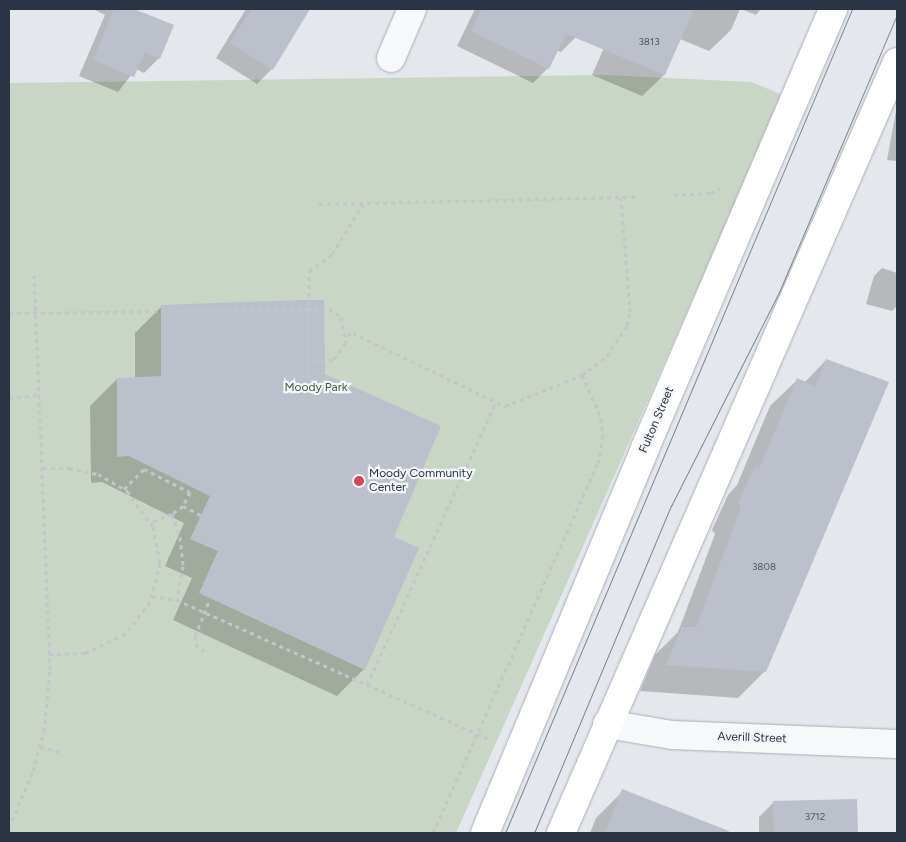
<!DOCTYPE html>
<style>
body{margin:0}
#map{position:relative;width:906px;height:842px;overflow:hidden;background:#e4e7ec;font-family:Figtree,sans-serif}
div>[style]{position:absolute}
.green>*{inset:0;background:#c9d6c5}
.shadow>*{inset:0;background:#0003}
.building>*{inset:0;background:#bbc0ca}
.path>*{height:3px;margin-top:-1.5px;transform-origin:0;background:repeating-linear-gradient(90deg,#c2c5cb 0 4px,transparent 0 8px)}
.roads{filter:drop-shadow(0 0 1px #a9aeb7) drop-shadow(0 0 1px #a9aeb7)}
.minor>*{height:28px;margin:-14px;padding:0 14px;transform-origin:14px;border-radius:14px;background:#f7f8fa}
.secondary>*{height:28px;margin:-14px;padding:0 14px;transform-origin:14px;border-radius:14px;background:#fff}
.tram>*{height:1px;margin:-0.5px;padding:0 0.5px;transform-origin:0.5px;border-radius:0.5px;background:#7d8696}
.dots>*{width:14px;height:14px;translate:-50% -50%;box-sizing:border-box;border:2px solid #f4f6f9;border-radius:50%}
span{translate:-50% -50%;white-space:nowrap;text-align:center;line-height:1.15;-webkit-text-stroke:4.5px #f4f6f9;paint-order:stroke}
.number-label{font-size:10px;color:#4f5766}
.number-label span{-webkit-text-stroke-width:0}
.park-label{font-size:12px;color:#3f6138}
.street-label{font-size:12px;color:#2b3445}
.poi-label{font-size:12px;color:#2b3445}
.left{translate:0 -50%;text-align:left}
.frame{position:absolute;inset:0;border:10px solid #2b3445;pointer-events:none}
</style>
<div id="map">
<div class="green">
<i style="clip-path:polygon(606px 75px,751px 82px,783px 95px,456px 833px,9px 833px,9px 83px)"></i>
</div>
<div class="shadow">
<i style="clip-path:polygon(93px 9px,131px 9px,172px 26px,159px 58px,144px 73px,136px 69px,118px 92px,79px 76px,105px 15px)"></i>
<i style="clip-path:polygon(246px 9px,309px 9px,272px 69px,257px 84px,216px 58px)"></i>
<i style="clip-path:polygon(475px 9px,583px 9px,576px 37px,561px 52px,556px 50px,548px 68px,533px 83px,457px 46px)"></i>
<i style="clip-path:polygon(621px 9px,740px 9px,731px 30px,709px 51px,680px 39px,664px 75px,642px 96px,592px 75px)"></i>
<i style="clip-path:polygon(741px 9px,761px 9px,756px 15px)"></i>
<i style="clip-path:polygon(897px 106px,897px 161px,887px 160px)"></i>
<i style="clip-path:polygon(882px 268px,897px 273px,897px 306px,892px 311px,866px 304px,874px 276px)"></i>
<i style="clip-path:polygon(162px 306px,324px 375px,393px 538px,364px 669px,337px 696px,173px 620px,192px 578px,165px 566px,184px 523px,102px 482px,91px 483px,90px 406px,117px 379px,135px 379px,135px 333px)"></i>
<i style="clip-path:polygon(826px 360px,765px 671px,738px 698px,640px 691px,655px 655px,678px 632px,715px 534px,712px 530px,728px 495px,737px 485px,770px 406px,797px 380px,804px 383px)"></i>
<i style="clip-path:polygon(623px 791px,694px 819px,689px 833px,590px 833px,596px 818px)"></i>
<i style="clip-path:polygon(855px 800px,856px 833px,759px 833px,759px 817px,774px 802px)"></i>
</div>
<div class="building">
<i style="clip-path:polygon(114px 9px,134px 9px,174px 25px,160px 59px,145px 52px,134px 77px,93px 60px)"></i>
<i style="clip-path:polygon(251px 9px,310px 9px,273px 70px,230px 43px)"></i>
<i style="clip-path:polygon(482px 9px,694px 9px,665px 75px,566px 34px,549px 69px,471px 31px)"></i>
<i style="clip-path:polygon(301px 300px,324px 300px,325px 374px,441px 426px,394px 537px,419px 548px,365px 670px,199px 593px,218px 551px,190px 539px,210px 496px,129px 456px,117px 457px,117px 378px,161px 376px,161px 305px)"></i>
<i style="clip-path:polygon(826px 359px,889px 382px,766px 672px,666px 665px,682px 627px,696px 627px,741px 507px,738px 503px,755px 466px,759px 469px,797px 378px,815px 386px)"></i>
<i style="clip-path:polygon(622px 789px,729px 831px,728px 833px,605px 833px)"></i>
<i style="clip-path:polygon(857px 799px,858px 833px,774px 833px,773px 801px)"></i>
</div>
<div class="path">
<i style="left:674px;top:195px;width:37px;rotate:-3deg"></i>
<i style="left:711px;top:193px;width:10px;rotate:-29deg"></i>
<i style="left:319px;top:204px;width:319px;rotate:-1.3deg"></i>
<i style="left:9px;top:313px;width:320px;rotate:-0.7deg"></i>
<i style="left:329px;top:309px;width:14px;rotate:34deg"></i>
<i style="left:341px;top:317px;width:26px;rotate:79deg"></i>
<i style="left:346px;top:343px;width:21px;rotate:127deg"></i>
<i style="left:333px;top:360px;width:24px;rotate:180deg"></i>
<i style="left:347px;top:335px;width:6px;rotate:-18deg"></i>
<i style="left:353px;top:333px;width:169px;rotate:25.7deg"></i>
<i style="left:505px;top:406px;width:83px;rotate:-21.9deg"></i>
<i style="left:582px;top:375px;width:31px;rotate:-37deg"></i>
<i style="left:607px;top:356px;width:37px;rotate:-57deg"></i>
<i style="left:627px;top:325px;width:13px;rotate:-77deg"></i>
<i style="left:630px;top:312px;width:114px;rotate:-94.5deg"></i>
<i style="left:309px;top:376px;width:105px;rotate:-90deg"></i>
<i style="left:309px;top:271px;width:29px;rotate:-36deg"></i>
<i style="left:332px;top:254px;width:59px;rotate:-58.2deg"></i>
<i style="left:9px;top:398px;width:31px;rotate:-6deg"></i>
<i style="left:43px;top:468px;width:26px"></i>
<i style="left:69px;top:468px;width:30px;rotate:12deg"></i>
<i style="left:98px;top:474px;width:34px;rotate:30deg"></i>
<i style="left:127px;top:491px;width:44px;rotate:54.2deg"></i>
<i style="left:153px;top:527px;width:37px;rotate:79deg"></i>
<i style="left:160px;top:563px;width:40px;rotate:104.4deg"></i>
<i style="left:150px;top:602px;width:41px;rotate:128deg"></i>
<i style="left:125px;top:634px;width:44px;rotate:154.6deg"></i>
<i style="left:85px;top:653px;width:35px;rotate:178deg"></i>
<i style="left:124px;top:489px;width:28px;rotate:-45deg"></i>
<i style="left:144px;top:469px;width:51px;rotate:26.6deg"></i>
<i style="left:190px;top:492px;width:16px;rotate:117deg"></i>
<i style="left:183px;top:506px;width:14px;rotate:144deg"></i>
<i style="left:172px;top:514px;width:22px;rotate:159deg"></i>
<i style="left:183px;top:506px;width:20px;rotate:27deg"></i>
<i style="left:172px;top:514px;width:24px;rotate:71deg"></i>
<i style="left:180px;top:537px;width:29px;rotate:84deg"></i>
<i style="left:183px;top:566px;width:35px;rotate:100deg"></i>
<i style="left:152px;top:596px;width:25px;rotate:9deg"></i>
<i style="left:177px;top:600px;width:342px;rotate:24deg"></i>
<i style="left:205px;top:651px;width:9px;rotate:-153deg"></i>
<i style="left:197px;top:647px;width:11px;rotate:-100deg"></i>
<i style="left:195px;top:636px;width:40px;rotate:-68deg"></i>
<i style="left:367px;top:685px;width:311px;rotate:-65.5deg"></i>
<i style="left:40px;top:747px;width:22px;rotate:13deg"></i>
<i style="left:9px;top:828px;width:62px;rotate:-67.2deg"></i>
<i style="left:33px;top:771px;width:41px;rotate:-74.6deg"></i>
<i style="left:44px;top:731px;width:61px;rotate:-84.4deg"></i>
<i style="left:50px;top:670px;width:395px;rotate:-92.3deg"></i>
<i style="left:433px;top:833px;width:405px;rotate:-66deg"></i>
<i style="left:598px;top:463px;width:25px;rotate:-79deg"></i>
<i style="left:603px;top:438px;width:23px;rotate:-97deg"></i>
<i style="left:600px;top:415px;width:44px;rotate:-114.2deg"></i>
</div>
<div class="roads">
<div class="minor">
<i style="left:391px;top:58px;width:53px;rotate:-66.8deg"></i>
<i style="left:607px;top:724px;width:66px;rotate:9.6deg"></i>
<i style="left:672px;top:735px;width:225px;rotate:2.3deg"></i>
</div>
<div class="secondary">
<i style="left:485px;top:833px;width:417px;rotate:-67.4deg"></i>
<i style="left:645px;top:448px;width:478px;rotate:-66.8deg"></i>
<i style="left:561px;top:833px;width:841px;rotate:-66.45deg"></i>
</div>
</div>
<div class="tram">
<i style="left:505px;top:833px;width:894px;rotate:-67.16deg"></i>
<i style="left:534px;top:833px;width:355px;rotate:-67.3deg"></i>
<i style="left:671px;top:506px;width:242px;rotate:-63.2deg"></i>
<i style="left:780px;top:290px;width:300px;rotate:-67deg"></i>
</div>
<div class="dots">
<i style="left:359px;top:481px;background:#d1495b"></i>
</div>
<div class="number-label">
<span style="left:649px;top:42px">3813</span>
<span style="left:764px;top:567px">3808</span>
<span style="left:815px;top:817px">3712</span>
</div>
<div class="park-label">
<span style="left:316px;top:388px">Moody Park</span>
</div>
<div class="street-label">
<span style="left:657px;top:420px;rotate:-67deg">Fulton Street</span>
<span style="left:752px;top:738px;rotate:2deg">Averill Street</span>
</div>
<div class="poi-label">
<span class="left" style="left:369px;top:481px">Moody Community<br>Center</span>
</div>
<div class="frame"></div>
</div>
